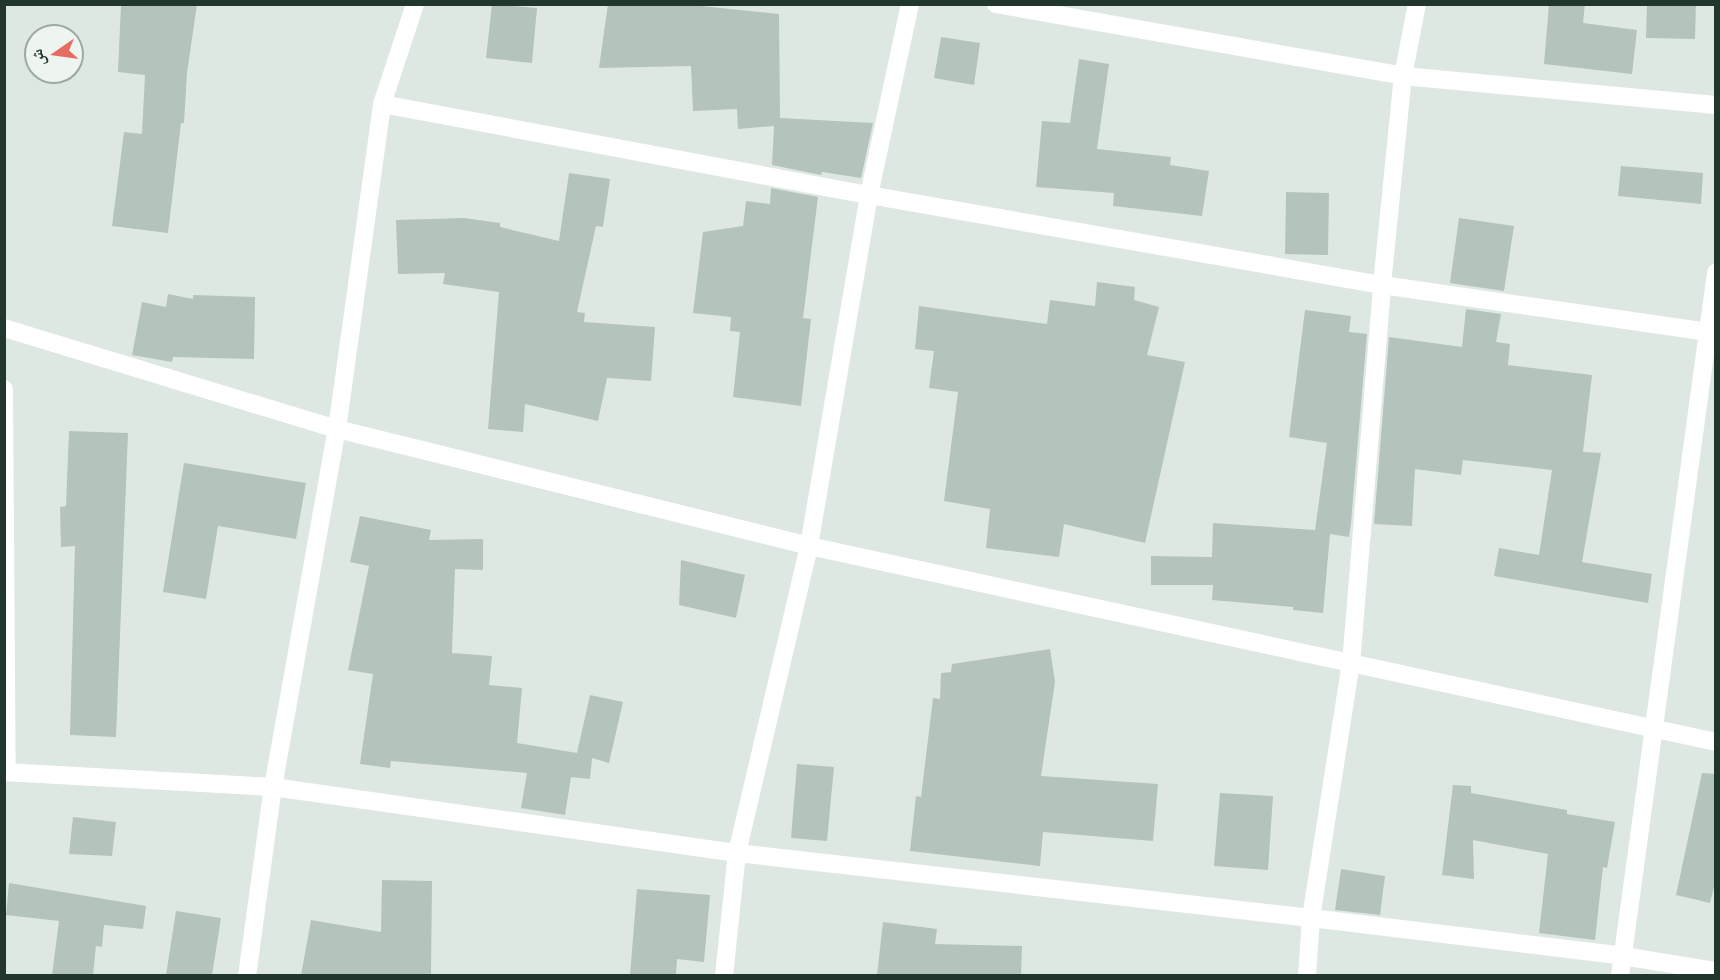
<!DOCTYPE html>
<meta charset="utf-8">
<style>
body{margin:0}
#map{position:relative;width:1720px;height:980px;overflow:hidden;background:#dee8e2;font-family:"DM Sans","Noto Naskh Arabic",sans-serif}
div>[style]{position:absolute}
.building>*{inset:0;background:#b4c3bb}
.minor>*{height:18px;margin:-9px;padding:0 9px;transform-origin:9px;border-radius:9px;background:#fff}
span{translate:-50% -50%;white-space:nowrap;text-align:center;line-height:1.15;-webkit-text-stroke:6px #eef5f1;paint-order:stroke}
.frame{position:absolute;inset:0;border:6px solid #21362d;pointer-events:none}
.north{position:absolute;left:24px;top:24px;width:60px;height:60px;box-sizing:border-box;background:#eef5f1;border:2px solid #9ca9a3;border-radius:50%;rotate:257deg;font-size:16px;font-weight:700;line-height:24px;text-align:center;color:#21362d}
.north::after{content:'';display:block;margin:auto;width:21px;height:27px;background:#e46c61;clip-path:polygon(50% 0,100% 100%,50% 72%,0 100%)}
</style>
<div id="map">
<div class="building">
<i style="clip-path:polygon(121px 4px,197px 4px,187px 73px,184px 123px,181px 123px,168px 233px,112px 226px,124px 132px,142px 134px,145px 75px,118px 72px)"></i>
<i style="clip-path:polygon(492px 4px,537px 8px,532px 63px,486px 58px)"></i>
<i style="clip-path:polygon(608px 4px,682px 4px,779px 14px,780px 118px,873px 123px,861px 178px,822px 172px,821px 175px,772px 165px,774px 126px,738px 129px,737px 109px,693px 111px,691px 66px,599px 68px)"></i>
<i style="clip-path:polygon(1549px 4px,1585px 4px,1583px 23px,1637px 30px,1632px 74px,1544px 64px)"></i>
<i style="clip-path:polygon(1647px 4px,1696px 4px,1695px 39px,1646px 38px)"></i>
<i style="clip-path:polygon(941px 37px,980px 43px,974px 85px,934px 78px)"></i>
<i style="clip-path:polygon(1079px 59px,1109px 64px,1097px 149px,1171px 157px,1170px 165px,1209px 171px,1202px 216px,1113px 206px,1114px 193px,1036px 187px,1042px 121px,1070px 123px)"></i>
<i style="clip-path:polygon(1621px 166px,1703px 173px,1701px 204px,1618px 196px)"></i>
<i style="clip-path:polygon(569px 173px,610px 179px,603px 227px,596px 226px,577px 312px,585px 313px,584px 322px,655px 327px,651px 381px,607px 378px,598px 421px,525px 404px,523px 432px,488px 429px,499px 292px,443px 284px,445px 273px,398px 274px,396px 220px,464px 218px,500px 223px,500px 227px,559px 241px)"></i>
<i style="clip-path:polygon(771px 188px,818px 197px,803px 318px,811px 319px,801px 406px,733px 397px,740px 332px,730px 331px,731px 317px,693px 313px,703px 232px,743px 226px,746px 201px,770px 204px)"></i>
<i style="clip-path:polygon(1286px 192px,1329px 193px,1328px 255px,1285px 254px)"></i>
<i style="clip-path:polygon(1459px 218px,1514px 226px,1504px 291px,1450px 283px)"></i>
<i style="clip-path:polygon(1097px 282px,1135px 287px,1134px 300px,1159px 307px,1147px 355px,1185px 362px,1145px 543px,1064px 524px,1059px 557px,986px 548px,990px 509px,944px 501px,958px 392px,929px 388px,934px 351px,915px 349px,919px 306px,1047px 324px,1050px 300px,1095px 306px)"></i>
<i style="clip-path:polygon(168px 294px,193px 299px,193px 295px,255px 297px,254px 359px,173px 357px,172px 362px,132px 355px,142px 302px,166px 307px)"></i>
<i style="clip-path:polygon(1466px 309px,1501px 314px,1496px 342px,1510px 344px,1508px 365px,1592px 375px,1583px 452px,1601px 453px,1582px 562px,1652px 574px,1648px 603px,1494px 576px,1499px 548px,1539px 555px,1552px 470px,1463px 460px,1461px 475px,1415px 469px,1412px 526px,1374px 524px,1389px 337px,1462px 347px)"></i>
<i style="clip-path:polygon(1305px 310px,1351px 316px,1349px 332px,1367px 334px,1351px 523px,1349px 537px,1330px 534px,1323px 613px,1293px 610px,1293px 607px,1212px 600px,1213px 585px,1151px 585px,1151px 556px,1212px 557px,1213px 523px,1315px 530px,1327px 443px,1289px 437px)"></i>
<i style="clip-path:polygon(69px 431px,128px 433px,116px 737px,70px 735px,75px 546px,61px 547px,60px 507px,66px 506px)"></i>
<i style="clip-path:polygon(184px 463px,306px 483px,296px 539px,218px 526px,206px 599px,163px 592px)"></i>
<i style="clip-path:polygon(360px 516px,431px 530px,429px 540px,483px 539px,483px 570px,455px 569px,452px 653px,492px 656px,489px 685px,522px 688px,517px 743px,577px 753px,590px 695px,623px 702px,609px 763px,592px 758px,590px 779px,571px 777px,565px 815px,521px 808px,527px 773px,391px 761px,390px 768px,360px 764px,373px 674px,348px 670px,369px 566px,350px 562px)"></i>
<i style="clip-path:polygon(681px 560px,745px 575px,736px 618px,679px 605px)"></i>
<i style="clip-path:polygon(1050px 649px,1055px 682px,1041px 776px,1158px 784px,1153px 841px,1043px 832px,1040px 866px,910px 851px,916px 796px,921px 797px,933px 698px,940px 699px,941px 673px,951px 672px,952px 664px)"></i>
<i style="clip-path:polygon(797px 764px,834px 767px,827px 841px,791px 838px)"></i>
<i style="clip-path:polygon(1702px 773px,1716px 774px,1716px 879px,1710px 903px,1676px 895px)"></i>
<i style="clip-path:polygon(1453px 785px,1471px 786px,1471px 793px,1567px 810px,1567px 814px,1615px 822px,1607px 868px,1603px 867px,1595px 940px,1539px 933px,1548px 854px,1473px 840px,1474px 879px,1442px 875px)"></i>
<i style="clip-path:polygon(1220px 793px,1273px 796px,1268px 870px,1214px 866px)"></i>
<i style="clip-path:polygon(73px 817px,116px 822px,112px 856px,69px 854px)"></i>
<i style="clip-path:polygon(1341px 869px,1385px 876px,1380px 915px,1335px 910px)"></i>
<i style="clip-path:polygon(382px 880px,432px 881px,431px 975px,301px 975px,311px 920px,381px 932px)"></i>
<i style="clip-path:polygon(9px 883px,146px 906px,143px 929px,104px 925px,102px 947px,96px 946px,93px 975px,52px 975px,59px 921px,6px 915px)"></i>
<i style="clip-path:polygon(637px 889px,710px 895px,704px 962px,677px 959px,676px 975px,630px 975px)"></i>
<i style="clip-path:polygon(176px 911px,221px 918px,212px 975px,166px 975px)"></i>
<i style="clip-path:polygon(883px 922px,937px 929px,935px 944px,1022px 946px,1021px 975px,877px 975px)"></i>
</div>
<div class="minor">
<i style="left:996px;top:4px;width:413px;rotate:10deg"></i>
<i style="left:1403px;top:76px;width:314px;rotate:5.3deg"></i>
<i style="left:382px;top:104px;width:495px;rotate:10.6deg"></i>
<i style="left:869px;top:195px;width:521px;rotate:9.95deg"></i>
<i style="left:1382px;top:285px;width:328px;rotate:8.2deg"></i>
<i style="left:4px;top:328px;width:348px;rotate:16.9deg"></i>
<i style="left:337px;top:429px;width:486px;rotate:13.9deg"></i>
<i style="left:809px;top:546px;width:928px;rotate:12.19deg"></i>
<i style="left:4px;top:389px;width:383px;rotate:89.6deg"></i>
<i style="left:4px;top:772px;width:269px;rotate:3.2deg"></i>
<i style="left:273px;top:787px;width:469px;rotate:8.1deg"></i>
<i style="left:737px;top:853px;width:578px;rotate:6.46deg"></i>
<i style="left:1311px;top:918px;width:314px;rotate:6.9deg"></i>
<i style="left:1623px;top:956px;width:94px;rotate:9.2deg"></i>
<i style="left:247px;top:976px;width:191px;rotate:-82.2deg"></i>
<i style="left:273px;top:787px;width:364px;rotate:-79.9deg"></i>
<i style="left:337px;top:429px;width:328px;rotate:-82.1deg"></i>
<i style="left:382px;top:104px;width:105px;rotate:-71.7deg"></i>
<i style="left:724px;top:976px;width:124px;rotate:-84deg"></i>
<i style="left:737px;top:853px;width:315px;rotate:-76.8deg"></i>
<i style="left:809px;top:546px;width:356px;rotate:-80.3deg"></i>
<i style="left:869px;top:195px;width:195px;rotate:-77.9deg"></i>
<i style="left:1307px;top:976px;width:58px;rotate:-86.1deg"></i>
<i style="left:1311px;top:918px;width:257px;rotate:-81.1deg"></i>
<i style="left:1351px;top:664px;width:380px;rotate:-85.3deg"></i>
<i style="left:1382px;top:285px;width:210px;rotate:-84.3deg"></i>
<i style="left:1403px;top:76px;width:73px;rotate:-79deg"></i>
<i style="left:1620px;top:976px;width:710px;rotate:-82.22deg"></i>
</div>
<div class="frame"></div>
<div class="north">ش</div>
</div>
